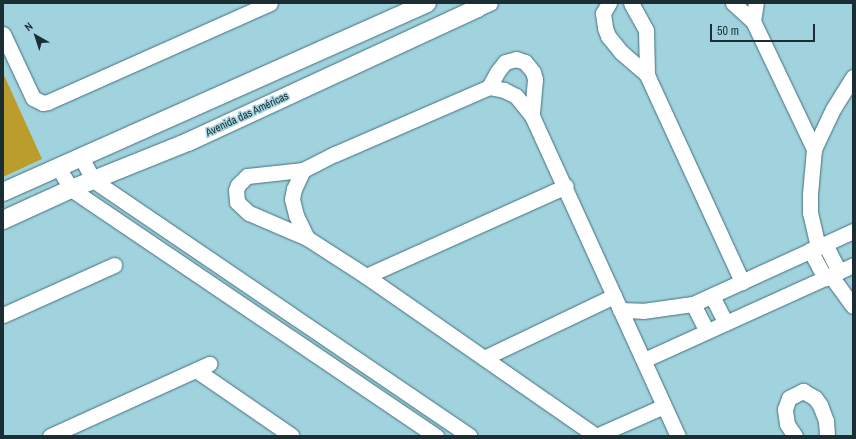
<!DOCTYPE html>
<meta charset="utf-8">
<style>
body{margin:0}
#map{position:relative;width:856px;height:439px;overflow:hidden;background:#a1d3df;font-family:"Archivo Narrow",sans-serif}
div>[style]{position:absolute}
.green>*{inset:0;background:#ba9d2a}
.roads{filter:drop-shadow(0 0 1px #41707b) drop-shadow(0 0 1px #41707b)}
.minor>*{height:15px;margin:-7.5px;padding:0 7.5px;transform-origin:7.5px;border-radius:7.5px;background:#fff}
.tertiary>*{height:18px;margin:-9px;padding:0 9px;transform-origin:9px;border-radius:9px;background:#fff}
span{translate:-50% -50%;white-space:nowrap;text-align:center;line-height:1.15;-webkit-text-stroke:3px #a1d3df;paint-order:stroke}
.street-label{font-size:11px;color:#1a2e33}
.frame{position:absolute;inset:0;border:4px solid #1a2e33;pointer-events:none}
.north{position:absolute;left:16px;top:16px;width:40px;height:40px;-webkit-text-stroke:3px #a1d3df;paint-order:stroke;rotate:321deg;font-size:11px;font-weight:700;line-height:16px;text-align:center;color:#1a2e33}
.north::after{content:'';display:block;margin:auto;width:14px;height:18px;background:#1a2e33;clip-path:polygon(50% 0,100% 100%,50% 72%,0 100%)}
.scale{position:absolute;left:710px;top:24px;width:105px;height:18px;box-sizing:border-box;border:2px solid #1a2e33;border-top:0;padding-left:5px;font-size:12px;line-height:14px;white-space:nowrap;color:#1a2e33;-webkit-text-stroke:3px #a1d3df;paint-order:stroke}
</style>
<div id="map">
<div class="green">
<i style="clip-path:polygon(3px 73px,42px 159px,3px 177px)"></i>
</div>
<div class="roads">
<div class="minor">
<i style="left:609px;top:3px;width:12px;rotate:121deg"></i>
<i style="left:603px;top:13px;width:15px;rotate:82deg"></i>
<i style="left:605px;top:28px;width:9px;rotate:69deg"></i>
<i style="left:608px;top:36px;width:21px;rotate:51deg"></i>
<i style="left:621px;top:52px;width:35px;rotate:41deg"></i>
<i style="left:631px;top:3px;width:31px;rotate:61deg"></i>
<i style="left:646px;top:30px;width:45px;rotate:88.7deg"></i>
<i style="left:647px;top:75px;width:228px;rotate:65.3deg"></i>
<i style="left:733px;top:3px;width:27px;rotate:42deg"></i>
<i style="left:753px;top:21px;width:142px;rotate:64.5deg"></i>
<i style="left:478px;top:8px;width:13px;rotate:-23deg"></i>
<i style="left:753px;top:21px;width:18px;rotate:-81deg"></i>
<i style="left:3px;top:34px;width:71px;rotate:64.9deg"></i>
<i style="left:33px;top:98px;width:11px;rotate:27deg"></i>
<i style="left:43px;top:103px;width:5px;rotate:-11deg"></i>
<i style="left:48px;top:102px;width:243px;rotate:-24deg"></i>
<i style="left:489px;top:87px;width:18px;rotate:-61deg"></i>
<i style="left:498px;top:71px;width:11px;rotate:-52deg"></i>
<i style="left:505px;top:62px;width:11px;rotate:-15deg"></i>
<i style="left:516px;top:59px;width:9px;rotate:18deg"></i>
<i style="left:525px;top:62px;width:13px;rotate:51deg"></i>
<i style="left:533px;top:72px;width:7px;rotate:74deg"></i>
<i style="left:535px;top:79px;width:37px;rotate:95deg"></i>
<i style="left:81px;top:157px;width:26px;rotate:62deg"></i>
<i style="left:93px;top:180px;width:455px;rotate:34.2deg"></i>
<i style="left:58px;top:167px;width:26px;rotate:59deg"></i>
<i style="left:71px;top:189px;width:441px;rotate:34.1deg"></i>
<i style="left:303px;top:170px;width:56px;rotate:173.9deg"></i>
<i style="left:247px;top:176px;width:13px;rotate:135deg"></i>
<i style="left:238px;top:185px;width:5px;rotate:112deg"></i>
<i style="left:236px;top:190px;width:12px;rotate:85deg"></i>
<i style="left:237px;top:202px;width:16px;rotate:43deg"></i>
<i style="left:249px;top:213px;width:63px;rotate:23.3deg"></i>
<i style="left:307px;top:238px;width:70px;rotate:32.8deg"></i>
<i style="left:366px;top:276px;width:280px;rotate:34.8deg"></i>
<i style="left:307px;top:238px;width:25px;rotate:-116deg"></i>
<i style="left:296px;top:215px;width:16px;rotate:-104deg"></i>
<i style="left:292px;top:199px;width:10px;rotate:-79deg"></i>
<i style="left:294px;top:189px;width:21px;rotate:-65deg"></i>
<i style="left:303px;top:170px;width:36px;rotate:-27deg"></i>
<i style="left:335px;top:154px;width:168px;rotate:-23.5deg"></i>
<i style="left:489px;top:87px;width:15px;rotate:11deg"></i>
<i style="left:504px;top:90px;width:13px;rotate:27deg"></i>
<i style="left:516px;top:96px;width:26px;rotate:51deg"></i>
<i style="left:532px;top:116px;width:352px;rotate:65.5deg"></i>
<i style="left:825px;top:244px;width:31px;rotate:63deg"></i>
<i style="left:818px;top:247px;width:35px;rotate:-103deg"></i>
<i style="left:810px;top:213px;width:19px;rotate:-90deg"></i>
<i style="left:810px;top:194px;width:45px;rotate:-84.9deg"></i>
<i style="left:814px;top:149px;width:44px;rotate:-64.6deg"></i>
<i style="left:833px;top:109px;width:38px;rotate:-58deg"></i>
<i style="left:810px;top:250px;width:32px;rotate:62deg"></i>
<i style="left:366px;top:276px;width:219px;rotate:-24.2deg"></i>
<i style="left:831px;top:276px;width:37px;rotate:54deg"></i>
<i style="left:712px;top:296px;width:30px;rotate:63deg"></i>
<i style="left:693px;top:304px;width:30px;rotate:63deg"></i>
<i style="left:620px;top:310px;width:23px;rotate:2deg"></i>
<i style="left:643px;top:311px;width:50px;rotate:-8deg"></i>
<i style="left:693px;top:304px;width:176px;rotate:-24.5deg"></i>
<i style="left:3px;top:315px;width:122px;rotate:-24.2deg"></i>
<i style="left:486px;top:357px;width:142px;rotate:-25.5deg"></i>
<i style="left:644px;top:360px;width:230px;rotate:-24.4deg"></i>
<i style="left:196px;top:370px;width:116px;rotate:34.5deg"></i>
<i style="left:50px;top:436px;width:175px;rotate:-24.4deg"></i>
<i style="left:596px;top:436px;width:74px;rotate:-23.8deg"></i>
<i style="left:795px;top:436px;width:14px;rotate:-124deg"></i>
<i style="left:787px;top:424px;width:15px;rotate:-98deg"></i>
<i style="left:785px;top:409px;width:12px;rotate:-70deg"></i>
<i style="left:789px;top:398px;width:16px;rotate:-27deg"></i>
<i style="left:803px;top:391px;width:14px;rotate:30deg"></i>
<i style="left:815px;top:398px;width:9px;rotate:54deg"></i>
<i style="left:820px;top:405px;width:17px;rotate:69deg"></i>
<i style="left:826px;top:421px;width:15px;rotate:86deg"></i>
</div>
<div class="tertiary">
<i style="left:3px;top:192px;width:464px;rotate:-24deg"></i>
<i style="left:3px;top:220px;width:75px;rotate:-24.5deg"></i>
<i style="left:71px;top:189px;width:126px;rotate:-21.9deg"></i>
<i style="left:188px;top:142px;width:319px;rotate:-24.8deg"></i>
<i style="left:478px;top:8px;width:5px;rotate:-112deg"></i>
</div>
</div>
<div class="street-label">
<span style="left:247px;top:114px;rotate:-25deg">Avenida das Américas</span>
</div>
<div class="frame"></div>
<div class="north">N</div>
<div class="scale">50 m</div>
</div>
